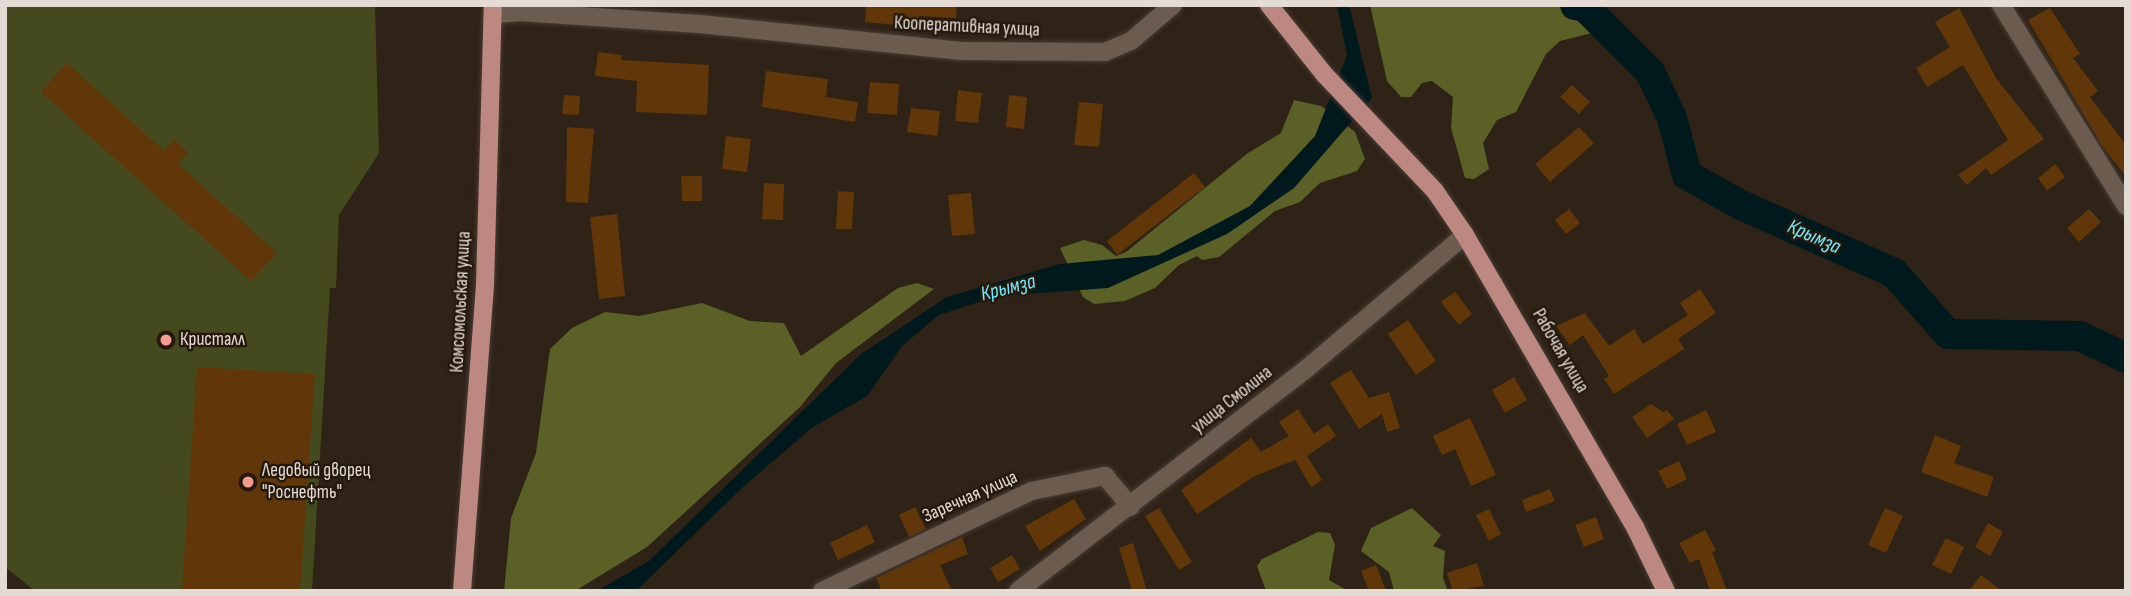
<!DOCTYPE html>
<meta charset="utf-8">
<style>
body{margin:0}
#map{position:relative;width:2131px;height:596px;overflow:hidden;background:#2f2217;font-family:"Sofia Sans Condensed",sans-serif}
div>[style]{position:absolute}
.green>*{inset:0;background:#454a1e}
.forest>*{inset:0;background:#5a6026}
.water>*{inset:0;background:#00191c}
.river>*{height:30px;margin:-15px;padding:0 15px;transform-origin:15px;border-radius:15px;background:#00191c}
.building>*{inset:0;background:#613709}
.roads{filter:drop-shadow(0 0 2px #483d35) drop-shadow(0 0 2px #483d35)}
.minor>*{height:18px;margin:-9px;padding:0 9px;transform-origin:9px;border-radius:9px;background:#6b5c4f}
.major>*{height:18px;margin:-9px;padding:0 9px;transform-origin:9px;border-radius:9px;background:#bd8882}
.dots>*{width:19px;height:19px;translate:-50% -50%;box-sizing:border-box;border:4px solid #25190e;border-radius:50%}
span{translate:-50% -50%;white-space:nowrap;text-align:center;line-height:1.15;-webkit-text-stroke:5px #25190e;paint-order:stroke}
.street-label{font-size:19px;color:#e4dbd4}
.poi-label{font-size:19px;color:#e4dbd4}
.left{translate:0 -50%;text-align:left}
.water-label{font-size:21px;color:#70eafb;font-style:italic}
.frame{position:absolute;inset:0;border:7px solid #e4dbd4;pointer-events:none}
</style>
<div id="map">
<div class="green">
<i style="clip-path:polygon(5px 5px,375px 5px,379px 153px,339px 215px,336px 288px,330px 288px,312px 591px,35px 591px,5px 567px)"></i>
</div>
<div class="forest">
<i style="clip-path:polygon(1370px 5px,1606px 5px,1609px 14px,1592px 33px,1560px 41px,1546px 54px,1516px 112px,1497px 120px,1483px 143px,1489px 169px,1474px 179px,1465px 178px,1451px 128px,1453px 97px,1432px 81px,1422px 83px,1411px 97px,1401px 97px,1387px 81px)"></i>
<i style="clip-path:polygon(1294px 100px,1321px 106px,1355px 132px,1365px 159px,1357px 171px,1320px 183px,1300px 202px,1275px 211px,1219px 257px,1202px 260px,1197px 256px,1179px 265px,1155px 288px,1125px 301px,1094px 304px,1083px 297px,1060px 248px,1084px 240px,1102px 245px,1116px 256px,1126px 252px,1248px 153px,1281px 133px)"></i>
<i style="clip-path:polygon(917px 283px,934px 289px,836px 363px,800px 407px,647px 547px,575px 591px,504px 591px,511px 518px,536px 453px,550px 349px,572px 328px,605px 312px,639px 316px,702px 303px,750px 321px,784px 323px,801px 356px,898px 288px)"></i>
<i style="clip-path:polygon(1412px 508px,1441px 535px,1433px 546px,1445px 551px,1443px 578px,1448px 591px,1394px 591px,1389px 572px,1361px 551px,1371px 528px)"></i>
<i style="clip-path:polygon(1318px 532px,1330px 533px,1335px 545px,1329px 580px,1348px 591px,1266px 591px,1257px 566px,1262px 559px)"></i>
</div>
<div class="water">
<i style="clip-path:polygon(1337px 5px,1349px 5px,1372px 98px,1294px 188px,1227px 234px,1108px 288px,997px 296px,939px 315px,902px 346px,867px 396px,813px 427px,744px 486px,638px 589px,597px 591px,649px 561px,860px 355px,947px 297px,1060px 264px,1158px 255px,1250px 206px,1315px 136px,1347px 55px)"></i>
</div>
<div class="river">
<i style="left:1575px;top:5px;width:10px;rotate:11deg"></i>
<i style="left:1585px;top:7px;width:92px;rotate:45deg"></i>
<i style="left:1650px;top:72px;width:51px;rotate:64.4deg"></i>
<i style="left:1672px;top:118px;width:59px;rotate:75.3deg"></i>
<i style="left:1687px;top:175px;width:64px;rotate:29deg"></i>
<i style="left:1743px;top:206px;width:165px;rotate:23.9deg"></i>
<i style="left:1894px;top:273px;width:81px;rotate:48.5deg"></i>
<i style="left:1948px;top:334px;width:132px;rotate:0.9deg"></i>
<i style="left:2080px;top:336px;width:51px;rotate:25.6deg"></i>
</div>
<div class="building">
<i style="clip-path:polygon(866px 5px,957px 5px,956px 18px,919px 16px,918px 27px,865px 22px)"></i>
<i style="clip-path:polygon(1959px 8px,1996px 78px,2044px 139px,1991px 175px,1986px 168px,1967px 185px,1958px 175px,2008px 140px,1963px 65px,1927px 87px,1916px 68px,1950px 47px,1935px 22px)"></i>
<i style="clip-path:polygon(2050px 8px,2080px 54px,2073px 58px,2098px 91px,2090px 97px,2126px 145px,2126px 177px,2101px 144px,2028px 20px)"></i>
<i style="clip-path:polygon(598px 52px,622px 55px,621px 60px,709px 65px,707px 115px,636px 112px,637px 81px,595px 76px)"></i>
<i style="clip-path:polygon(67px 63px,164px 151px,174px 139px,188px 152px,178px 164px,277px 253px,251px 281px,41px 92px)"></i>
<i style="clip-path:polygon(766px 71px,828px 79px,826px 97px,858px 102px,855px 122px,762px 107px)"></i>
<i style="clip-path:polygon(870px 82px,899px 84px,897px 115px,867px 113px)"></i>
<i style="clip-path:polygon(1572px 85px,1590px 102px,1579px 114px,1560px 97px)"></i>
<i style="clip-path:polygon(958px 90px,982px 93px,978px 123px,955px 121px)"></i>
<i style="clip-path:polygon(564px 95px,580px 96px,579px 115px,562px 114px)"></i>
<i style="clip-path:polygon(1009px 95px,1027px 97px,1024px 129px,1006px 127px)"></i>
<i style="clip-path:polygon(1079px 102px,1103px 104px,1099px 147px,1074px 145px)"></i>
<i style="clip-path:polygon(911px 108px,940px 111px,937px 136px,907px 132px)"></i>
<i style="clip-path:polygon(567px 127px,594px 129px,588px 203px,566px 202px)"></i>
<i style="clip-path:polygon(1579px 127px,1594px 143px,1550px 182px,1535px 164px)"></i>
<i style="clip-path:polygon(726px 136px,751px 139px,747px 172px,722px 169px)"></i>
<i style="clip-path:polygon(2055px 164px,2065px 177px,2047px 191px,2038px 178px)"></i>
<i style="clip-path:polygon(1194px 173px,1205px 187px,1117px 255px,1107px 241px)"></i>
<i style="clip-path:polygon(681px 176px,702px 176px,702px 201px,682px 201px)"></i>
<i style="clip-path:polygon(764px 183px,784px 184px,783px 220px,762px 219px)"></i>
<i style="clip-path:polygon(838px 191px,854px 192px,852px 229px,836px 229px)"></i>
<i style="clip-path:polygon(971px 193px,975px 234px,952px 236px,948px 195px)"></i>
<i style="clip-path:polygon(1569px 209px,1580px 223px,1566px 234px,1555px 220px)"></i>
<i style="clip-path:polygon(2089px 209px,2101px 222px,2079px 242px,2067px 228px)"></i>
<i style="clip-path:polygon(617px 214px,625px 296px,599px 299px,590px 217px)"></i>
<i style="clip-path:polygon(1700px 289px,1716px 313px,1678px 339px,1684px 349px,1614px 394px,1604px 379px,1609px 376px,1583px 335px,1570px 345px,1556px 326px,1585px 313px,1609px 346px,1634px 329px,1643px 344px,1688px 315px,1680px 303px)"></i>
<i style="clip-path:polygon(1455px 292px,1472px 314px,1459px 325px,1441px 302px)"></i>
<i style="clip-path:polygon(1408px 320px,1436px 361px,1416px 375px,1388px 334px)"></i>
<i style="clip-path:polygon(197px 367px,315px 374px,300px 591px,182px 591px)"></i>
<i style="clip-path:polygon(1351px 370px,1369px 398px,1389px 392px,1400px 428px,1387px 432px,1382px 414px,1359px 429px,1330px 383px)"></i>
<i style="clip-path:polygon(1514px 377px,1527px 400px,1505px 413px,1492px 390px)"></i>
<i style="clip-path:polygon(1651px 404px,1663px 412px,1667px 410px,1674px 419px,1647px 438px,1632px 417px)"></i>
<i style="clip-path:polygon(1298px 409px,1314px 434px,1328px 424px,1336px 436px,1307px 456px,1322px 480px,1311px 487px,1295px 460px,1253px 477px,1197px 514px,1181px 490px,1251px 438px,1261px 452px,1289px 436px,1279px 422px)"></i>
<i style="clip-path:polygon(1706px 410px,1716px 432px,1687px 445px,1677px 424px)"></i>
<i style="clip-path:polygon(1470px 418px,1496px 475px,1471px 486px,1455px 449px,1442px 455px,1433px 436px)"></i>
<i style="clip-path:polygon(1935px 435px,1961px 446px,1954px 463px,1994px 477px,1987px 497px,1921px 472px)"></i>
<i style="clip-path:polygon(1679px 461px,1687px 479px,1667px 489px,1658px 471px)"></i>
<i style="clip-path:polygon(1550px 489px,1555px 501px,1526px 512px,1522px 500px)"></i>
<i style="clip-path:polygon(1074px 499px,1086px 519px,1040px 551px,1025px 526px)"></i>
<i style="clip-path:polygon(915px 507px,926px 529px,909px 537px,899px 515px)"></i>
<i style="clip-path:polygon(1159px 508px,1192px 562px,1179px 570px,1145px 516px)"></i>
<i style="clip-path:polygon(1885px 508px,1903px 516px,1886px 553px,1868px 545px)"></i>
<i style="clip-path:polygon(1489px 509px,1501px 534px,1489px 541px,1476px 515px)"></i>
<i style="clip-path:polygon(1596px 517px,1604px 539px,1584px 547px,1575px 525px)"></i>
<i style="clip-path:polygon(1988px 523px,2003px 532px,1990px 556px,1975px 547px)"></i>
<i style="clip-path:polygon(867px 525px,875px 542px,838px 560px,830px 543px)"></i>
<i style="clip-path:polygon(1705px 530px,1716px 550px,1712px 552px,1727px 591px,1710px 591px,1699px 559px,1690px 563px,1679px 543px)"></i>
<i style="clip-path:polygon(962px 537px,968px 554px,940px 565px,952px 591px,882px 591px,876px 578px)"></i>
<i style="clip-path:polygon(1946px 538px,1964px 547px,1951px 574px,1932px 565px)"></i>
<i style="clip-path:polygon(1133px 543px,1147px 591px,1132px 591px,1119px 548px)"></i>
<i style="clip-path:polygon(1012px 555px,1020px 569px,998px 582px,990px 568px)"></i>
<i style="clip-path:polygon(1477px 563px,1484px 586px,1453px 591px,1447px 573px)"></i>
<i style="clip-path:polygon(1376px 565px,1386px 591px,1369px 591px,1361px 571px)"></i>
<i style="clip-path:polygon(1981px 575px,2002px 591px,1969px 591px)"></i>
</div>
<div class="roads">
<div class="minor">
<i style="left:2001px;top:5px;width:237px;rotate:58.1deg"></i>
<i style="left:493px;top:14px;width:26px;rotate:-4deg"></i>
<i style="left:519px;top:12px;width:181px;rotate:3.8deg"></i>
<i style="left:700px;top:24px;width:263px;rotate:5.9deg"></i>
<i style="left:962px;top:51px;width:143px;rotate:0.4deg"></i>
<i style="left:1105px;top:52px;width:28px;rotate:-23deg"></i>
<i style="left:1131px;top:41px;width:55px;rotate:-40.6deg"></i>
<i style="left:822px;top:591px;width:233px;rotate:-25.5deg"></i>
<i style="left:1032px;top:491px;width:75px;rotate:-11.6deg"></i>
<i style="left:1105px;top:476px;width:40px;rotate:50deg"></i>
<i style="left:1018px;top:591px;width:364px;rotate:-37.6deg"></i>
<i style="left:1306px;top:369px;width:208px;rotate:-40.1deg"></i>
</div>
<div class="major">
<i style="left:1269px;top:5px;width:88px;rotate:51.4deg"></i>
<i style="left:1324px;top:74px;width:161px;rotate:46.5deg"></i>
<i style="left:1435px;top:191px;width:53px;rotate:55.7deg"></i>
<i style="left:1465px;top:235px;width:338px;rotate:59.8deg"></i>
<i style="left:1635px;top:527px;width:71px;rotate:64.2deg"></i>
<i style="left:462px;top:591px;width:307px;rotate:-85.7deg"></i>
<i style="left:485px;top:285px;width:280px;rotate:-88.4deg"></i>
</div>
</div>
<div class="dots">
<i style="left:166px;top:340px;background:#f59c92"></i>
<i style="left:248px;top:482px;background:#f59c92"></i>
</div>
<div class="street-label">
<span style="left:967px;top:27px;rotate:3deg">Кооперативная улица</span>
<span style="left:461px;top:302px;rotate:-87deg">Комсомольская улица</span>
<span style="left:1560px;top:351px;rotate:60deg">Рабочая улица</span>
<span style="left:1232px;top:400px;rotate:-38deg">улица Смолина</span>
<span style="left:970px;top:497px;rotate:-24deg">Заречная улица</span>
</div>
<div class="poi-label">
<span class="left" style="left:180px;top:340px">Кристалл</span>
<span class="left" style="left:262px;top:482px">Ледовый дворец<br>"Роснефть"</span>
</div>
<div class="water-label">
<span style="left:1814px;top:237px;rotate:24deg">Крымза</span>
<span style="left:1008px;top:288px;rotate:-14deg">Крымза</span>
</div>
<div class="frame"></div>
</div>
